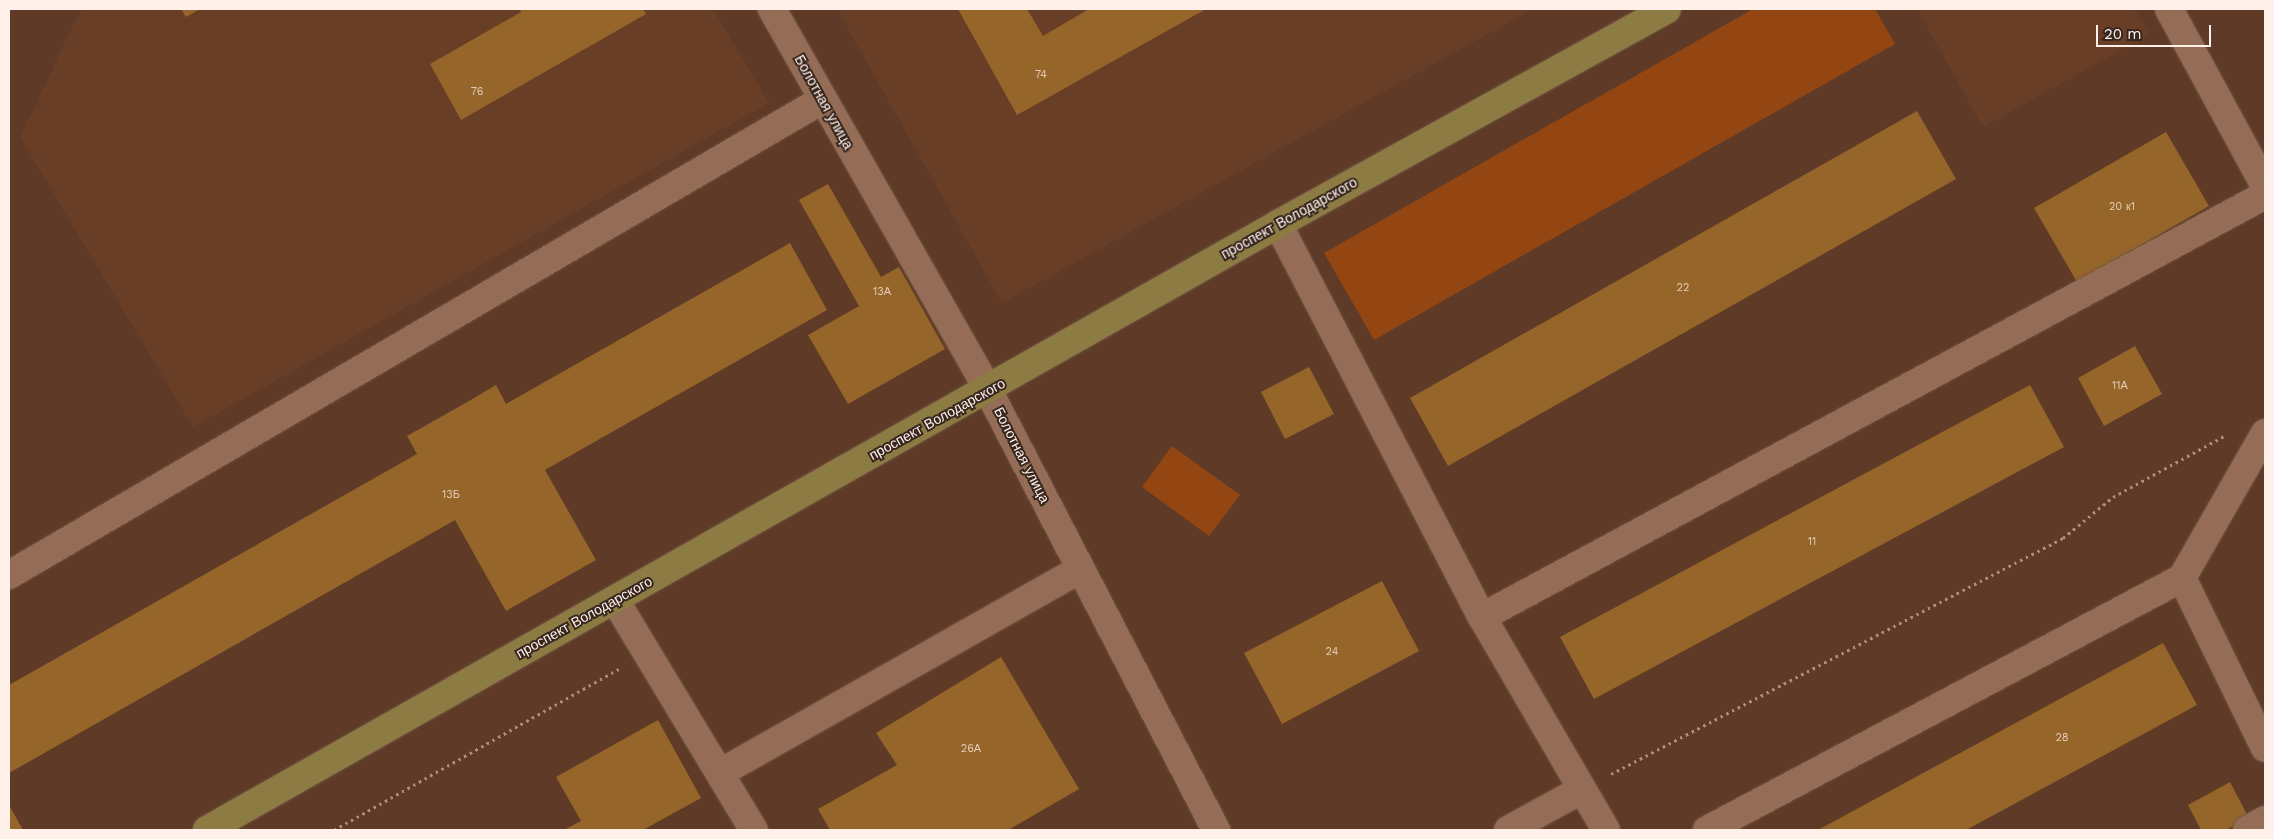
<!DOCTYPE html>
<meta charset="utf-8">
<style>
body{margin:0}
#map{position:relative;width:2274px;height:839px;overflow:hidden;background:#5f3b27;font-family:"Work Sans",sans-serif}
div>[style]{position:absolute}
.built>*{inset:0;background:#693e26}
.green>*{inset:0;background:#944612}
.building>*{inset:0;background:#956529}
.path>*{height:3px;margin-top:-1.5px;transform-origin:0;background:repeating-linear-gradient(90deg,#aa9082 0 2.5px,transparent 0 6.5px)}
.roads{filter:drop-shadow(0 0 1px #735746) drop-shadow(0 0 1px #735746)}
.minor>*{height:28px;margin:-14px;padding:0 14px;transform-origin:14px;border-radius:14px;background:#956d57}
.major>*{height:28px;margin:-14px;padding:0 14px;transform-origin:14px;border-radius:14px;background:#8c7b42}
span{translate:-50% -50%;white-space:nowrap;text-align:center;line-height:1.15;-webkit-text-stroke:4px #38271e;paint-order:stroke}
.number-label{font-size:11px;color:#e4ceba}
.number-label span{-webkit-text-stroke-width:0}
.street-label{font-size:14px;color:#fff1ea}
.frame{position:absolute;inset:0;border:10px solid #fff1ea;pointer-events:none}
.scale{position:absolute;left:2096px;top:25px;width:115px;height:22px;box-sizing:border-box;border:2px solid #fff1ea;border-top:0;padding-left:6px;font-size:15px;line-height:18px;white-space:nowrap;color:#fff1ea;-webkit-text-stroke:4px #38271e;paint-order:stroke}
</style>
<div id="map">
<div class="built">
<i style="clip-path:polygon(81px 9px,713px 9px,769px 103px,193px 427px,20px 137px)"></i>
<i style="clip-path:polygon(837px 9px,1533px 9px,1002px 303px)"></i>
<i style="clip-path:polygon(1917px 9px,2135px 9px,2150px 34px,1983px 127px)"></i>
</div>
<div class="green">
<i style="clip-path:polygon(1753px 9px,1875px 9px,1895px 44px,1374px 340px,1324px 253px)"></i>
<i style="clip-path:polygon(1172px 446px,1240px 495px,1209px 536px,1142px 487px)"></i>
</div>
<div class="building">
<i style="clip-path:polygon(181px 9px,200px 9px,186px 17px)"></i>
<i style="clip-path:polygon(520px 9px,643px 9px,646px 14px,461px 120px,430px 64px,521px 12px)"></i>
<i style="clip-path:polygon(958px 9px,1027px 9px,1043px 36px,1089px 9px,1206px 9px,1017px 115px)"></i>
<i style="clip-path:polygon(1917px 111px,1956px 179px,1448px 466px,1410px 398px)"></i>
<i style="clip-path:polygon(2166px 132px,2209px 206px,2077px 282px,2034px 208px)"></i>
<i style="clip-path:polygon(828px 184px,881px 277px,899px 267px,945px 349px,848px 404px,808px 335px,859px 306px,799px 200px)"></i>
<i style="clip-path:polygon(790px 243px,827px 310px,545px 470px,596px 560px,506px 611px,455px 520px,9px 773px,9px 685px,417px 454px,407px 436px,469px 401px,496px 385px,506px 404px)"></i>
<i style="clip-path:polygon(2135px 346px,2162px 394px,2104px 426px,2078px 378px)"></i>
<i style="clip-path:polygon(1309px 367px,1334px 414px,1285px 439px,1261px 392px)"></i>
<i style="clip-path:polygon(2030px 385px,2064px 447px,1594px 699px,1560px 637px)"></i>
<i style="clip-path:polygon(1382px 581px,1419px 651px,1282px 724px,1244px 653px)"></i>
<i style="clip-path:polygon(2163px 643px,2197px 705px,1966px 830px,1818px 830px)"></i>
<i style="clip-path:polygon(1001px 657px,1079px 789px,1008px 830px,830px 830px,818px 809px,897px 765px,876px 733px)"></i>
<i style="clip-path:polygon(658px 720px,701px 798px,643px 830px,564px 830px,581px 821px,556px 777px)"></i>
<i style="clip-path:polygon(2230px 782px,2249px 818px,2226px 830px,2201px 830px,2188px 805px)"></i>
<i style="clip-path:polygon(9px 805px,23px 830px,9px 830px)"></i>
</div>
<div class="path">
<i style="left:1611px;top:774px;width:510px;rotate:-27.57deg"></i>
<i style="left:2063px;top:538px;width:65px;rotate:-39.4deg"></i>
<i style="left:2113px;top:497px;width:127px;rotate:-28.8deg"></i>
<i style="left:334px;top:830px;width:327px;rotate:-29.5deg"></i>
</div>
<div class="roads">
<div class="minor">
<i style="left:772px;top:9px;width:438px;rotate:60.4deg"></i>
<i style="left:988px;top:390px;width:496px;rotate:62.6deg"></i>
<i style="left:2169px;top:9px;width:201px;rotate:61.5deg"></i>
<i style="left:1278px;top:224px;width:443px;rotate:62.6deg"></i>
<i style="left:1482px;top:617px;width:246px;rotate:59.8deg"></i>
<i style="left:2265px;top:433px;width:167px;rotate:119.8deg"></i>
<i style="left:2182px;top:578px;width:189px;rotate:64deg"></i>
<i style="left:9px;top:575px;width:942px;rotate:-30.3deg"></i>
<i style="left:615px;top:600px;width:269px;rotate:58.9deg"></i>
<i style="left:1482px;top:617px;width:889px;rotate:-28.32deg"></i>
<i style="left:720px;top:773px;width:414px;rotate:-29.5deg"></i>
<i style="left:1508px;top:830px;width:83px;rotate:-28.7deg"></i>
<i style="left:1707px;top:830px;width:538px;rotate:-27.95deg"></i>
<i style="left:2247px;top:830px;width:21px;rotate:-29deg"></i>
</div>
<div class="major">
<i style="left:207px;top:830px;width:1231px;rotate:-29.5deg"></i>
<i style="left:1278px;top:224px;width:444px;rotate:-28.9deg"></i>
</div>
</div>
<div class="number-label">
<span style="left:1041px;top:75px">74</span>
<span style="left:477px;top:92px">76</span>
<span style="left:2122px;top:207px">20 к1</span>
<span style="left:1683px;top:288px">22</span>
<span style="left:882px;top:292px">13А</span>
<span style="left:2120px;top:386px">11А</span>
<span style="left:451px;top:495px">13Б</span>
<span style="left:1812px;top:542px">11</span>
<span style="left:1332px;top:652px">24</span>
<span style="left:2062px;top:738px">28</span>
<span style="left:971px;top:749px">26А</span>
</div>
<div class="street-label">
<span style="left:824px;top:102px;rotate:61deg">Болотная улица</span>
<span style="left:1289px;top:218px;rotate:-29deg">проспект Володарского</span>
<span style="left:937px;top:419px;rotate:-29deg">проспект Володарского</span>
<span style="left:1022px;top:455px;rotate:63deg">Болотная улица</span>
<span style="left:584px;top:617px;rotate:-29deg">проспект Володарского</span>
</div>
<div class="frame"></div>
<div class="scale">20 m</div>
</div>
